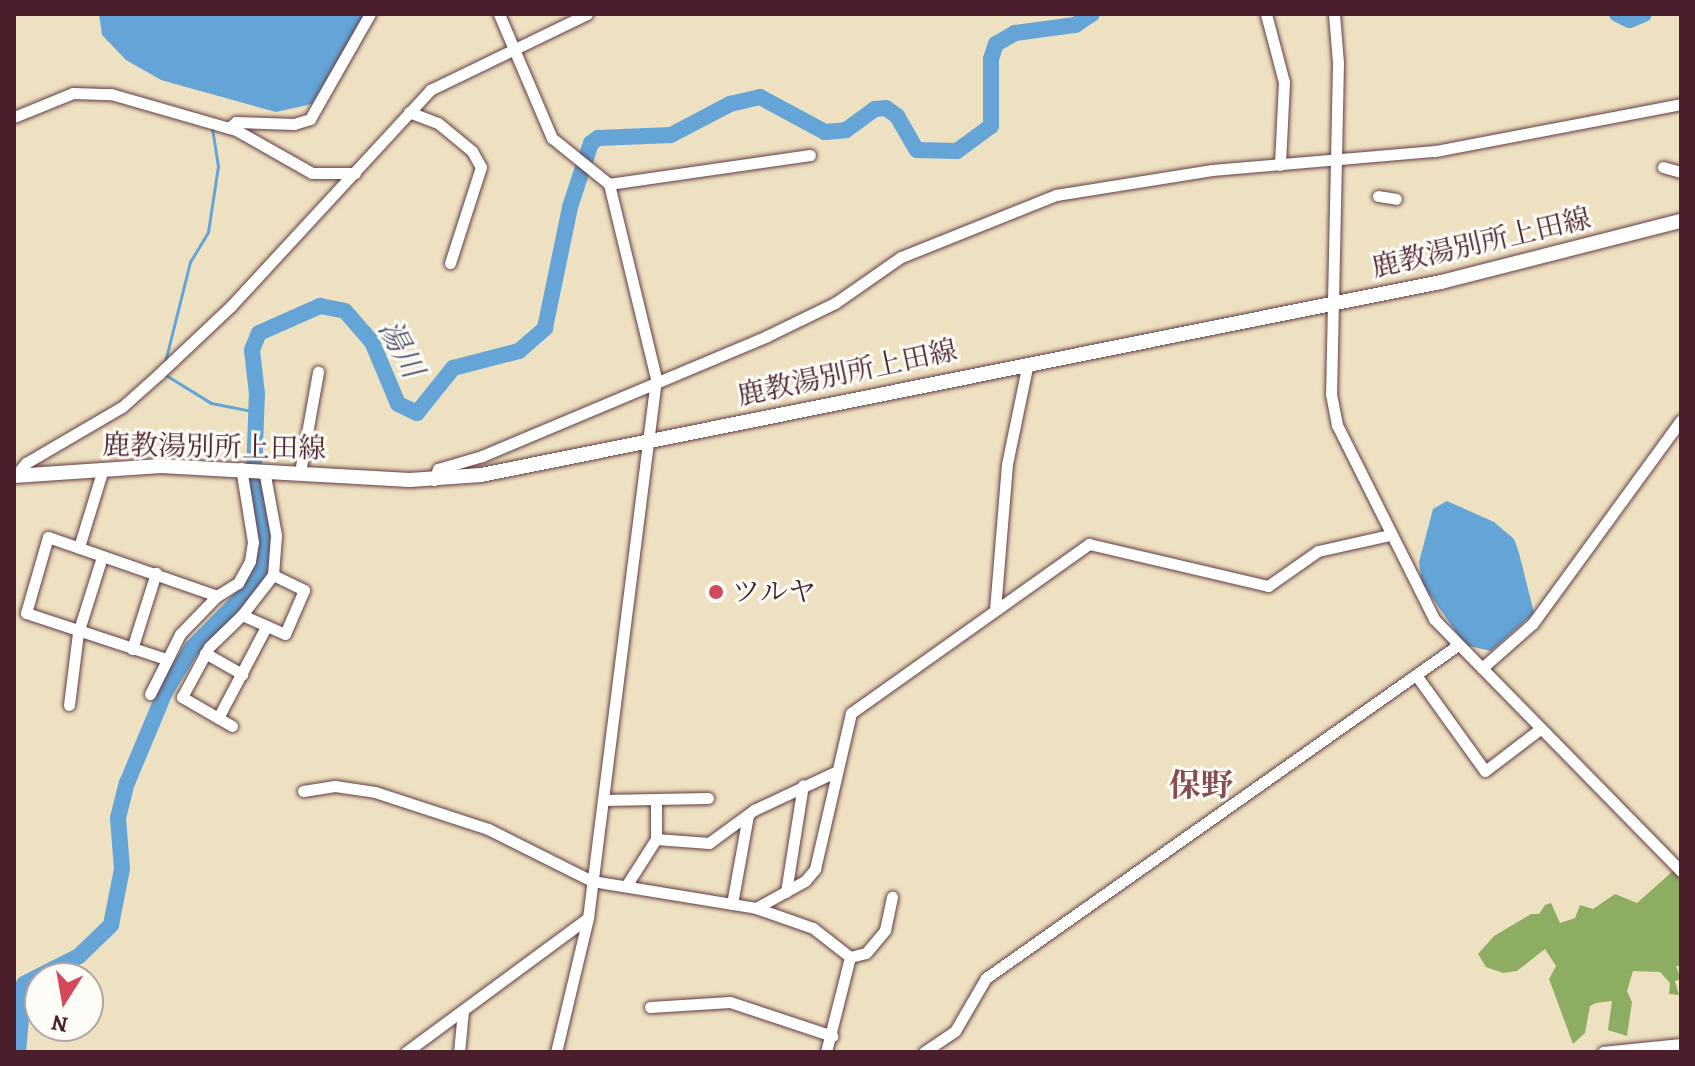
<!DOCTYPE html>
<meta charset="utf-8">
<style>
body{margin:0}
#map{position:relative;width:1695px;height:1066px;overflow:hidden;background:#eee1c1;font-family:Alegreya,"Noto Serif JP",serif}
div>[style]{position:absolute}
.forest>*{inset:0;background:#8dae62}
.water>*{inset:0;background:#64a4d7}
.stream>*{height:3px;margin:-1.5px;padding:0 1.5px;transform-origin:1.5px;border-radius:1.5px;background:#64a4d7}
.river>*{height:16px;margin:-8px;padding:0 8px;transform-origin:8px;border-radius:8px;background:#64a4d7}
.roads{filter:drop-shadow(0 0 2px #633c42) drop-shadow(0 0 2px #633c42)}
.minor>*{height:11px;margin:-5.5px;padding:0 5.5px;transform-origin:5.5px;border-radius:5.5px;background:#fff}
.major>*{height:14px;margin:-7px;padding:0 7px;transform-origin:7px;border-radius:7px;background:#fff}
.dots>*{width:22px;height:22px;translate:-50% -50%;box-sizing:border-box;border:4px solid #fdfcf7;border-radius:50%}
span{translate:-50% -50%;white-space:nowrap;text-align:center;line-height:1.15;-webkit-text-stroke:6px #fdfcf7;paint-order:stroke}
.street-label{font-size:28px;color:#4a1f2b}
.poi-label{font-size:28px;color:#4a1f2b}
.left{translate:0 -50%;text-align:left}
.water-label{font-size:30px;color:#545470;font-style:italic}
.quarter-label{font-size:32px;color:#864e52;font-weight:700}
.frame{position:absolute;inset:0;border:16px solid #4a1f2b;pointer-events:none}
.north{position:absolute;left:24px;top:962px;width:80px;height:80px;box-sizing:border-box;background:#fdfcf7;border:2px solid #b5a4a5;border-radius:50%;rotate:191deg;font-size:22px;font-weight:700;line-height:32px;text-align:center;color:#4a1f2b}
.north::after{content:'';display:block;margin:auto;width:28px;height:36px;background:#d1495b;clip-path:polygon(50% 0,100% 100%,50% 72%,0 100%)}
</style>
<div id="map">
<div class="forest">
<i style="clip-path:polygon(1673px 871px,1681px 879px,1681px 966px,1676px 966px,1681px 979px,1675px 981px,1679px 995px,1669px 994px,1670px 983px,1660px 972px,1633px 971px,1627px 991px,1632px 1002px,1627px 1036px,1608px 1030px,1612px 1001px,1596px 1003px,1590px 1006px,1585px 1033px,1573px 1044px,1549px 979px,1556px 966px,1545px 949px,1517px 971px,1503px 973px,1486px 967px,1478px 954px,1494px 936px,1531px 914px,1539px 914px,1545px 905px,1551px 903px,1560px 923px,1575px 918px,1580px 905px,1593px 909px,1615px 894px,1637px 903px)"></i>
</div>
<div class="water">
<i style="clip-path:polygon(99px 14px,364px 14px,312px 104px,276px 112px,161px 80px,126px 60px,102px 35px)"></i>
<i style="clip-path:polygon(1447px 501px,1494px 522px,1514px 539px,1519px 553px,1534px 613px,1491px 651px,1465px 645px,1422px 583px,1419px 562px,1433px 509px)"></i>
</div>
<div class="stream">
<i style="left:165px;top:362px;width:103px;rotate:-76deg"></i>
<i style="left:190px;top:262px;width:35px;rotate:-59deg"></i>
<i style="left:208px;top:232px;width:67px;rotate:-81.4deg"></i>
<i style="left:218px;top:166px;width:37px;rotate:-99deg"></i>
<i style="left:164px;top:374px;width:55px;rotate:31.7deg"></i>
<i style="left:211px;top:403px;width:47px;rotate:11.1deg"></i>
</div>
<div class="river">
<i style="left:1617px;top:14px;width:14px;rotate:25deg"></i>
<i style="left:1630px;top:20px;width:15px;rotate:-23deg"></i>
<i style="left:18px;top:1052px;width:68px;rotate:-85deg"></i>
<i style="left:24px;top:984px;width:62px;rotate:-27deg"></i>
<i style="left:79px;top:956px;width:45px;rotate:-44.1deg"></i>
<i style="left:111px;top:925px;width:57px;rotate:-78.9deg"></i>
<i style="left:122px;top:869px;width:51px;rotate:-94.5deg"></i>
<i style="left:118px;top:818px;width:36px;rotate:-76deg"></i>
<i style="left:127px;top:783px;width:99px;rotate:-67.3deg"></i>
<i style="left:165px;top:692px;width:52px;rotate:-58.5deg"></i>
<i style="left:192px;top:648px;width:81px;rotate:-45.5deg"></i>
<i style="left:249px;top:590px;width:27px;rotate:-62deg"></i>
<i style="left:262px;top:566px;width:26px;rotate:-81deg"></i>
<i style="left:266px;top:540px;width:67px;rotate:-100.3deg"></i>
<i style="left:254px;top:474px;width:80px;rotate:-87.9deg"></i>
<i style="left:257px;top:394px;width:44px;rotate:-96.5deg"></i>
<i style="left:252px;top:350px;width:18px;rotate:-68deg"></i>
<i style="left:259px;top:333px;width:67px;rotate:-23.9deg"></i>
<i style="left:320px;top:306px;width:25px;rotate:11deg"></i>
<i style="left:345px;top:311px;width:41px;rotate:48.9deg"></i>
<i style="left:372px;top:342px;width:67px;rotate:67.2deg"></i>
<i style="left:398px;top:404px;width:21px;rotate:25deg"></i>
<i style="left:417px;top:413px;width:58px;rotate:-51.3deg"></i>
<i style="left:453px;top:368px;width:68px;rotate:-14.4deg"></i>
<i style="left:519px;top:351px;width:35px;rotate:-41deg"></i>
<i style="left:545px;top:328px;width:124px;rotate:-78.3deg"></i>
<i style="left:570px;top:207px;width:67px;rotate:-71.8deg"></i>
<i style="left:591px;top:143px;width:9px;rotate:-36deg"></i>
<i style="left:598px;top:138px;width:73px;rotate:-2.4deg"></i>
<i style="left:671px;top:135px;width:67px;rotate:-27.7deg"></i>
<i style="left:730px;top:104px;width:31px;rotate:-13deg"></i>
<i style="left:760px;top:97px;width:74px;rotate:28.3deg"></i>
<i style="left:825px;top:132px;width:21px;rotate:-5deg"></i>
<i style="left:846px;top:130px;width:36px;rotate:-36deg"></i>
<i style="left:875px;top:109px;width:11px;rotate:-5deg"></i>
<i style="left:886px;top:108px;width:14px;rotate:36deg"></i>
<i style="left:897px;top:116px;width:39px;rotate:60deg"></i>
<i style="left:917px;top:150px;width:40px;rotate:1.4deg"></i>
<i style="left:957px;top:151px;width:42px;rotate:-36.3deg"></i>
<i style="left:991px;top:126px;width:67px;rotate:-90deg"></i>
<i style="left:991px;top:59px;width:16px;rotate:-72deg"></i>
<i style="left:996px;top:44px;width:22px;rotate:-30deg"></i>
<i style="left:1015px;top:33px;width:61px;rotate:-7.6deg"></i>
<i style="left:1075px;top:25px;width:20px;rotate:-33deg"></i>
</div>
<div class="roads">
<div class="minor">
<i style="left:499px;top:14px;width:135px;rotate:66.9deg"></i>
<i style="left:552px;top:138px;width:73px;rotate:38.9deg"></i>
<i style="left:609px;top:184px;width:201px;rotate:76.4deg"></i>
<i style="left:656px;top:379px;width:543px;rotate:97.19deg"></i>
<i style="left:588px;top:918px;width:138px;rotate:103.4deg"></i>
<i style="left:1266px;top:14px;width:70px;rotate:75.2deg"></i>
<i style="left:1284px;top:82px;width:83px;rotate:92.8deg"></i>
<i style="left:1334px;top:14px;width:49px;rotate:85.3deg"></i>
<i style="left:1338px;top:63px;width:331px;rotate:91.2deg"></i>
<i style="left:1331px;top:394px;width:32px;rotate:79deg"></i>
<i style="left:1337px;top:425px;width:217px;rotate:63.4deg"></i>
<i style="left:1434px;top:619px;width:353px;rotate:45.6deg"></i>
<i style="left:409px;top:112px;width:31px;rotate:21deg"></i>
<i style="left:438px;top:123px;width:44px;rotate:39.5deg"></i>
<i style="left:472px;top:151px;width:18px;rotate:61deg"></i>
<i style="left:481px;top:167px;width:101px;rotate:107.9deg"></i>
<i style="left:14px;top:117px;width:64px;rotate:-22.1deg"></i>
<i style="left:73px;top:93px;width:38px;rotate:2deg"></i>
<i style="left:111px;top:94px;width:130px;rotate:16.1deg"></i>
<i style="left:236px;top:130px;width:87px;rotate:29.5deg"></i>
<i style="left:312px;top:173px;width:43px"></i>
<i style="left:229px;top:128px;width:9px;rotate:-41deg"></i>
<i style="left:236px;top:122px;width:58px;rotate:2deg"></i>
<i style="left:294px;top:124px;width:17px;rotate:-17deg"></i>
<i style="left:310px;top:119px;width:121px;rotate:-60.3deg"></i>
<i style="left:1663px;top:167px;width:19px;rotate:16deg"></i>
<i style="left:609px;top:184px;width:203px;rotate:-8.2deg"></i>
<i style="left:1378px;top:196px;width:18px;rotate:9deg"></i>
<i style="left:300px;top:472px;width:102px;rotate:-79.8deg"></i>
<i style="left:15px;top:476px;width:17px;rotate:-50deg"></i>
<i style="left:26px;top:463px;width:111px;rotate:-30.3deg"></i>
<i style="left:122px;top:407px;width:50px;rotate:-41.7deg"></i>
<i style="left:159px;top:374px;width:99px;rotate:-43.4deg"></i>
<i style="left:231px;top:306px;width:294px;rotate:-47.3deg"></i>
<i style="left:430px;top:90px;width:174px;rotate:-25.8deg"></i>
<i style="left:434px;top:480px;width:12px;rotate:-70deg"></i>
<i style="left:438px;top:469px;width:46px;rotate:-16.5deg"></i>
<i style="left:482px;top:456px;width:309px;rotate:-22.8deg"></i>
<i style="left:767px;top:336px;width:76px;rotate:-25.9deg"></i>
<i style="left:835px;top:303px;width:80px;rotate:-34.9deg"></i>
<i style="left:901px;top:257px;width:167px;rotate:-21.8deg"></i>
<i style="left:1056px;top:195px;width:158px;rotate:-9.1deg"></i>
<i style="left:1212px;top:170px;width:224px;rotate:-4.9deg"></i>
<i style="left:1435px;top:151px;width:250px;rotate:-10.8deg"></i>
<i style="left:79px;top:547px;width:82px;rotate:-72.9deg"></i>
<i style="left:995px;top:610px;width:146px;rotate:-85.3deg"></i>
<i style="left:1007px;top:464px;width:103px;rotate:-78.3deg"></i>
<i style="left:242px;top:615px;width:47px;rotate:23.8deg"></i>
<i style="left:285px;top:634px;width:48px;rotate:-66.6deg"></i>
<i style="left:304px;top:590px;width:34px;rotate:-154deg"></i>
<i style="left:132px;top:649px;width:80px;rotate:-72.5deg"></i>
<i style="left:205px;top:653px;width:43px;rotate:29.6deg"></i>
<i style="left:163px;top:658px;width:144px;rotate:-161.8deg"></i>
<i style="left:26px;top:613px;width:79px;rotate:-73.9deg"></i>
<i style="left:48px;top:537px;width:179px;rotate:19.2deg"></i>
<i style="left:1482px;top:668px;width:68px;rotate:-41.4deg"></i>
<i style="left:1533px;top:623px;width:251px;rotate:-53.9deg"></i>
<i style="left:1416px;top:675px;width:118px;rotate:54.3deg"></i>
<i style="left:1485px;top:771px;width:69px;rotate:-37.4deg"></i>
<i style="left:150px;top:694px;width:67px;rotate:-63.4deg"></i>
<i style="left:180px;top:634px;width:53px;rotate:-45.8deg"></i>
<i style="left:217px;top:596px;width:25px;rotate:-32deg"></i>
<i style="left:238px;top:583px;width:25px;rotate:-61deg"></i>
<i style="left:250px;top:561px;width:19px;rotate:-81deg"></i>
<i style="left:253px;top:542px;width:75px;rotate:-99.2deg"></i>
<i style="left:69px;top:705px;width:73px;rotate:-82.9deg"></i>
<i style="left:78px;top:633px;width:80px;rotate:-72.5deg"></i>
<i style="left:218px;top:718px;width:103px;rotate:-62.2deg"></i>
<i style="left:232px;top:726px;width:58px;rotate:-149.9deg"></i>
<i style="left:182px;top:697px;width:57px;rotate:-61.6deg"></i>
<i style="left:209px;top:647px;width:46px;rotate:-44.1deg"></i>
<i style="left:242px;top:615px;width:51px;rotate:-52.2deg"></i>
<i style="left:273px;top:575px;width:40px;rotate:-85.7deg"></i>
<i style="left:276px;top:535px;width:66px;rotate:-100.5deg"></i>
<i style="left:303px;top:791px;width:32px;rotate:-9deg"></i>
<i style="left:335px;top:786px;width:40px;rotate:8.5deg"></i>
<i style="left:375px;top:792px;width:119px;rotate:18.1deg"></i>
<i style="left:488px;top:829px;width:116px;rotate:26.6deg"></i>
<i style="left:592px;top:881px;width:166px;rotate:9.3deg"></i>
<i style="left:756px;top:908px;width:60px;rotate:19.3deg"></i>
<i style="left:813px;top:928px;width:47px;rotate:38.1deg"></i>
<i style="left:850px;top:957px;width:98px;rotate:104.2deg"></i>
<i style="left:603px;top:800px;width:105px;rotate:-1.1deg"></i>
<i style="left:656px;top:801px;width:38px;rotate:90deg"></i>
<i style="left:626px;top:886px;width:56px;rotate:-57.4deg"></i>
<i style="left:656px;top:839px;width:53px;rotate:4.3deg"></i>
<i style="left:709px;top:843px;width:56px;rotate:-36.3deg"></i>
<i style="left:754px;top:810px;width:89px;rotate:-25.1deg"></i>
<i style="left:786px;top:892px;width:108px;rotate:-81deg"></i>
<i style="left:732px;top:904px;width:90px;rotate:-79.8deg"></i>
<i style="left:756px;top:908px;width:56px;rotate:-28.9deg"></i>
<i style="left:805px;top:881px;width:16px;rotate:-50deg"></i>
<i style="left:815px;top:869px;width:160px;rotate:-77deg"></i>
<i style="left:851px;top:713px;width:292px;rotate:-35.4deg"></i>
<i style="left:1089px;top:544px;width:184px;rotate:13.2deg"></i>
<i style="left:1268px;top:586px;width:61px;rotate:-35deg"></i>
<i style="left:1318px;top:551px;width:74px;rotate:-12.5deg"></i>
<i style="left:850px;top:957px;width:16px;rotate:-14deg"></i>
<i style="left:866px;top:953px;width:30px;rotate:-50deg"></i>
<i style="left:885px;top:930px;width:34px;rotate:-78deg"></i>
<i style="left:650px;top:1007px;width:80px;rotate:-3.6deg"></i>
<i style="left:730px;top:1002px;width:108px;rotate:18.4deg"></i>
<i style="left:406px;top:1052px;width:226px;rotate:-36.4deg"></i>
<i style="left:459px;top:1052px;width:41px;rotate:-84.4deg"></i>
<i style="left:924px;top:1052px;width:37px;rotate:-34deg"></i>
<i style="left:955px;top:1031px;width:61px;rotate:-59.7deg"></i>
<i style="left:986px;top:978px;width:578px;rotate:-35.2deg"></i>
<i style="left:1603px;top:1052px;width:78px;rotate:-5.9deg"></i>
</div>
<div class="major">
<i style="left:14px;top:476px;width:147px;rotate:-3.9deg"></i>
<i style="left:161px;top:466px;width:249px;rotate:3.2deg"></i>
<i style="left:410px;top:480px;width:71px;rotate:-4deg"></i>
<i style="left:481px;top:475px;width:979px;rotate:-11.37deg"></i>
<i style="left:1441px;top:282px;width:248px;rotate:-14.3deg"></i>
</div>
</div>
<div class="dots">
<i style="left:716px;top:592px;background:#d1495b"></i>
</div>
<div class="street-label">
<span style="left:1481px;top:243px;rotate:-13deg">鹿教湯別所上田線</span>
<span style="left:847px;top:373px;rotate:-12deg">鹿教湯別所上田線</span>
<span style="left:214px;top:447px;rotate:1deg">鹿教湯別所上田線</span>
</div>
<div class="poi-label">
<span class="left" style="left:732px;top:592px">ツルヤ</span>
</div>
<div class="water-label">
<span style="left:401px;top:349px;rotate:62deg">湯川</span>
</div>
<div class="quarter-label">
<span style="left:1201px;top:785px">保野</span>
</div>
<div class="frame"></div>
<div class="north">N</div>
</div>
